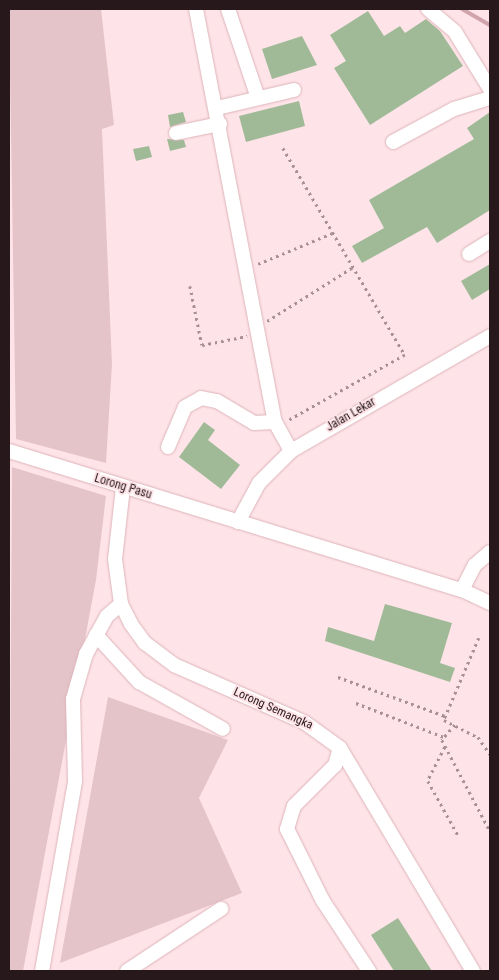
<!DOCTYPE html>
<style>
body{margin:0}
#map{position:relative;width:499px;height:980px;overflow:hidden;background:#fee4e8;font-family:"Roboto Condensed",sans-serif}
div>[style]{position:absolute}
.green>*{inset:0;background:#e4c4c9}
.stream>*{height:4px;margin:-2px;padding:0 2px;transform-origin:2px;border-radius:2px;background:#d1a4ab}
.building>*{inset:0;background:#a0ba98}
.path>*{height:2.5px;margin-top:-1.25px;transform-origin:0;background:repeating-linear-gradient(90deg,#a79195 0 2.5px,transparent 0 6.5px)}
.roads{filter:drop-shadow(0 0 1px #ddb4ba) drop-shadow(0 0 1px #ddb4ba)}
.minor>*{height:14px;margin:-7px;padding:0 7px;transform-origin:7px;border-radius:7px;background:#fff}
span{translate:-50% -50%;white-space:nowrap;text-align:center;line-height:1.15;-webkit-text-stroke:4px #fee4e8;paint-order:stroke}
.street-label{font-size:12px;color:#27181b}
.frame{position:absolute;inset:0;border:10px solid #27181b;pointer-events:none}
</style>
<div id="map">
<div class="green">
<i style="clip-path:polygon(9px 9px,101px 9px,114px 125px,102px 129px,112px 364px,106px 463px,16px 439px)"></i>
<i style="clip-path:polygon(12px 467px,106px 496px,96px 580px,23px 971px,9px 971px)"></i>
<i style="clip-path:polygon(108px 697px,228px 740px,199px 798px,242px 893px,60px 963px)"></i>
</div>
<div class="stream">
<i style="left:462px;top:9px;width:32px;rotate:30deg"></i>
</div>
<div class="building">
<i style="clip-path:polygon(368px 11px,384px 36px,400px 26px,405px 33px,426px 19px,440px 31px,463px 66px,370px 125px,334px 68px,346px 61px,330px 35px)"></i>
<i style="clip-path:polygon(302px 36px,317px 65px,272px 79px,262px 49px)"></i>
<i style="clip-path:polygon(299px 101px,305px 126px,246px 142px,239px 116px)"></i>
<i style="clip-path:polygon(183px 112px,186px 122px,170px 127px,168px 115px)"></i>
<i style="clip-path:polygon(490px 112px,490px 210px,437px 243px,427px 227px,362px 263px,352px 246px,384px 228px,369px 200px,474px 139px,467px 128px)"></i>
<i style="clip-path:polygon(167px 139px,184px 140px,186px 147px,170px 151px)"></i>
<i style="clip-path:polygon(149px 146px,152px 157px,136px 161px,133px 149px)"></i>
<i style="clip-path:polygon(490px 264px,490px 289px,472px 300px,461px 281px)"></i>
<i style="clip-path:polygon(204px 422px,215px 430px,208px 440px,240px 465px,221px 489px,179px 457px)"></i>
<i style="clip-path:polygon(385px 604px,452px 623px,440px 663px,455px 668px,450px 682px,325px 641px,328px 627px,374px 641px)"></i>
<i style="clip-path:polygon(398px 918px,432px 971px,394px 971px,371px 935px)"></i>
</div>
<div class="path">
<i style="left:283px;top:148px;width:240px;rotate:59.5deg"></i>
<i style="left:405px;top:355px;width:133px;rotate:150.7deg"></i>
<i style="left:258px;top:264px;width:81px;rotate:-22.5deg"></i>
<i style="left:190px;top:286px;width:60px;rotate:78.5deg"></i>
<i style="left:202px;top:345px;width:46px;rotate:-11.3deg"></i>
<i style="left:267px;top:321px;width:102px;rotate:-32.1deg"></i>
<i style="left:479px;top:638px;width:89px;rotate:113.1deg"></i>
<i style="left:444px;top:720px;width:38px;rotate:27deg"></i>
<i style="left:478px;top:737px;width:21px;rotate:55deg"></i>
<i style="left:338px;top:677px;width:114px;rotate:20deg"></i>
<i style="left:356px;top:703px;width:94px;rotate:21.1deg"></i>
<i style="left:455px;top:725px;width:20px;rotate:131deg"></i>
<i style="left:442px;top:740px;width:103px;rotate:62.2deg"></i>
<i style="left:445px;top:747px;width:38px;rotate:117deg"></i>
<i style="left:428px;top:781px;width:64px;rotate:61deg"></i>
</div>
<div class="roads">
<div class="minor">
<i style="left:196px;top:9px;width:420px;rotate:79.2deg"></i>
<i style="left:275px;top:422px;width:33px;rotate:61deg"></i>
<i style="left:228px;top:9px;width:94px;rotate:71.4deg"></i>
<i style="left:428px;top:9px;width:35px;rotate:40deg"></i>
<i style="left:455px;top:32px;width:67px;rotate:58.4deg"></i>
<i style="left:217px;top:108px;width:79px;rotate:-13.2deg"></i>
<i style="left:176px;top:133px;width:45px;rotate:-11.6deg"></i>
<i style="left:393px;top:142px;width:69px;rotate:-28.4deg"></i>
<i style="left:454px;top:109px;width:38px;rotate:-17deg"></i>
<i style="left:469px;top:254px;width:25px;rotate:-32deg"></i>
<i style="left:168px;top:447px;width:43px;rotate:-67deg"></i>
<i style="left:185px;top:407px;width:18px;rotate:-29deg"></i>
<i style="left:201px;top:398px;width:16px;rotate:11deg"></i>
<i style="left:217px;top:401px;width:43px;rotate:30.7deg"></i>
<i style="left:254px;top:423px;width:21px;rotate:-3deg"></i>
<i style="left:9px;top:451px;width:474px;rotate:17.1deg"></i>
<i style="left:462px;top:590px;width:31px;rotate:25deg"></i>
<i style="left:123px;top:487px;width:72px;rotate:96.3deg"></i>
<i style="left:115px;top:559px;width:45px;rotate:82.4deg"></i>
<i style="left:121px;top:604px;width:22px;rotate:63deg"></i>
<i style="left:131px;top:624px;width:24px;rotate:54deg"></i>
<i style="left:145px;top:643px;width:36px;rotate:37deg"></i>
<i style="left:174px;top:665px;width:142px;rotate:23.7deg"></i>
<i style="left:304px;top:722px;width:44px;rotate:35.8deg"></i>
<i style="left:340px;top:748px;width:260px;rotate:59.2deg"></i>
<i style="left:238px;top:522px;width:44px;rotate:-61.7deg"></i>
<i style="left:259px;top:483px;width:45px;rotate:-45deg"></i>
<i style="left:291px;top:451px;width:230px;rotate:-30deg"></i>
<i style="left:462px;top:590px;width:28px;rotate:-63deg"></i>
<i style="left:475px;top:565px;width:20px;rotate:-41deg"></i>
<i style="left:96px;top:635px;width:64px;rotate:47.5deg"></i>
<i style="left:139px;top:682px;width:96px;rotate:29.2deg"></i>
<i style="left:340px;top:748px;width:18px;rotate:106deg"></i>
<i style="left:335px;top:765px;width:58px;rotate:135deg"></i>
<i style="left:294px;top:806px;width:24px;rotate:107deg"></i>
<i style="left:287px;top:829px;width:80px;rotate:63.4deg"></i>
<i style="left:323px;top:901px;width:84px;rotate:56.7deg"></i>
<i style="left:42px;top:971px;width:193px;rotate:-80.1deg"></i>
<i style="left:75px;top:781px;width:82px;rotate:-91.4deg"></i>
<i style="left:73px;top:699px;width:47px;rotate:-73.9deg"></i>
<i style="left:86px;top:654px;width:43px;rotate:-61.1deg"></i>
<i style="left:107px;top:616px;width:18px;rotate:-41deg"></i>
<i style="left:127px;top:971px;width:113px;rotate:-33.4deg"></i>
</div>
</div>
<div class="street-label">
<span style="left:351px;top:415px;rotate:-30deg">Jalan Lekar</span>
<span style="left:123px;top:487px;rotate:17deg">Lorong Pasu</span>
<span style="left:273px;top:709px;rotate:24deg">Lorong Semangka</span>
</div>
<div class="frame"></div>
</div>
